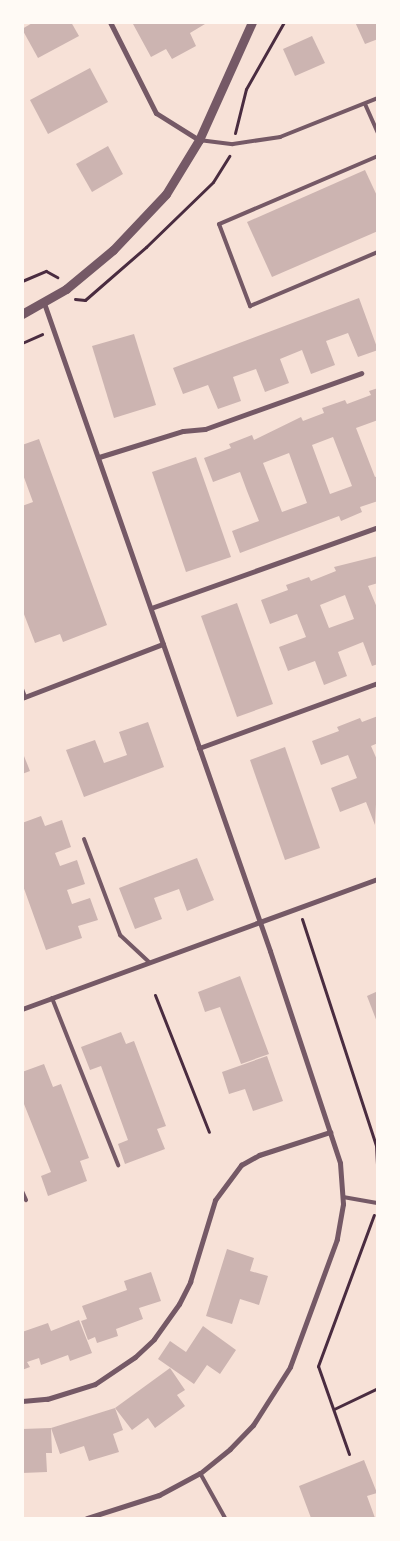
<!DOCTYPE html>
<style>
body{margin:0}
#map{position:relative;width:400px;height:1541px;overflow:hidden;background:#f7e1d7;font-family:Literata,serif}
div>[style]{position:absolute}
.building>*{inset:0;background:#ccb4b1}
.path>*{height:3px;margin:-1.5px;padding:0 1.5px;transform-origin:1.5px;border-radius:1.5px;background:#4a2c40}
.service>*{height:4px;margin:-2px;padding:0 2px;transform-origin:2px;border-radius:2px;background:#755966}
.minor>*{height:5px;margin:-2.5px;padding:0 2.5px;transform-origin:2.5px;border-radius:2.5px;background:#755966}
.tertiary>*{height:9px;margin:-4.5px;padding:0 4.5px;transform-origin:4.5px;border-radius:4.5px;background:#755966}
span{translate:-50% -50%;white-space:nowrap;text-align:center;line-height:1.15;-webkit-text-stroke:4.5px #fffaf5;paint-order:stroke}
.frame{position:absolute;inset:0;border:24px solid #fffaf5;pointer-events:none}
</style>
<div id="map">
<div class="building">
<i style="clip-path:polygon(34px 22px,71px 22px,79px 36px,38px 58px,22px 29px)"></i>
<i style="clip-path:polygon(137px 22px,204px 22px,205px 24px,190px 33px,196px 46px,172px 59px,166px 49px,151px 57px,133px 24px)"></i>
<i style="clip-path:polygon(355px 22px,378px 22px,378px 39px,365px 44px)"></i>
<i style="clip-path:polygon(312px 36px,325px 63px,295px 76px,283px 49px)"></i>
<i style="clip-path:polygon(90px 68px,108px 102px,48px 134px,30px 100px)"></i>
<i style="clip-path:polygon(108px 146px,123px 174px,92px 192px,76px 164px)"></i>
<i style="clip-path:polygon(365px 170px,378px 198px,378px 231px,272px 277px,247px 222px)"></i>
<i style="clip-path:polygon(359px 298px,378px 350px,358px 357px,348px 333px,326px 341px,335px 365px,311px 374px,302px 350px,280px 359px,289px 383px,265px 392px,256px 369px,233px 377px,241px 401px,218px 409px,208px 385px,183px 394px,173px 368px)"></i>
<i style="clip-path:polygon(134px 334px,156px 405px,114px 418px,92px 346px)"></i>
<i style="clip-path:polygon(evenodd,378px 388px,378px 420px,356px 428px,375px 477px,378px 476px,378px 501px,360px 507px,362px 512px,341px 521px,339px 516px,240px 553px,232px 531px,259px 521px,247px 491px,240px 472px,213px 482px,204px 458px,231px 448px,229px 444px,252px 435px,254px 440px,301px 417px,303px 421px,324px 413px,322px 408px,345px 400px,347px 404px,371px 395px,369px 391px,378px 388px,333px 437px,352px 486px,330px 494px,312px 445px,333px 437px,378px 388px,289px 453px,307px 503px,282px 512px,263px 463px,289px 453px)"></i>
<i style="clip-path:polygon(39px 439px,107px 625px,63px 642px,60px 634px,35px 643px,22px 609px,22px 506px,33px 502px,22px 472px,22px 445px)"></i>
<i style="clip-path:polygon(196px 457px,231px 557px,186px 572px,152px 472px)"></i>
<i style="clip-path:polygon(evenodd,378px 556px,378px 583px,368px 586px,378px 610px,378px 664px,372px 666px,363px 642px,338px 652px,347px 676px,324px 685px,315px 661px,288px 671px,279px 647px,306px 637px,297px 614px,270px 624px,261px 600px,288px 590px,286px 585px,309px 577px,311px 581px,336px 571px,334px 567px,378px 556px,345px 595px,354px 619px,329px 628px,320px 605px,345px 595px)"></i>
<i style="clip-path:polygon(237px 603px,273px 704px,237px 717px,201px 616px)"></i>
<i style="clip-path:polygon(378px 716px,378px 743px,371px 746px,378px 762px,375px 825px,366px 802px,340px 812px,331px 788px,357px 778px,348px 755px,321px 765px,312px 741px,339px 731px,337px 727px,360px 718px,362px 722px)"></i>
<i style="clip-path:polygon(148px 722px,164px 767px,84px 797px,66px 750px,95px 740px,104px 763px,127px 755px,119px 732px)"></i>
<i style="clip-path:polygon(285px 747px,320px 848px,285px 860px,250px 760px)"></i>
<i style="clip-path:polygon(22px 751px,30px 771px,22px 774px)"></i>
<i style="clip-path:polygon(41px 816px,45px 826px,62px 820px,71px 847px,55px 853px,60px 866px,77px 860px,85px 884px,67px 890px,72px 904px,90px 898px,98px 920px,78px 926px,82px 938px,46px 950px,22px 883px,22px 823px)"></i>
<i style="clip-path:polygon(197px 858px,214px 900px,187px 911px,179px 889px,154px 898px,162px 919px,135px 929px,119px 888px)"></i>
<i style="clip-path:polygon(240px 976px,269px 1054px,241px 1064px,220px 1007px,205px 1012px,198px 992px)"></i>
<i style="clip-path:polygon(378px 991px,378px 1022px,377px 1022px,367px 996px)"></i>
<i style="clip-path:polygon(121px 1032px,126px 1044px,134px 1041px,166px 1126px,157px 1129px,165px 1149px,125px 1164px,118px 1144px,128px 1140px,101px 1066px,90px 1070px,81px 1047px)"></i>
<i style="clip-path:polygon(267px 1056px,283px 1101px,253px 1111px,245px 1089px,229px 1094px,222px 1072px)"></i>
<i style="clip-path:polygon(44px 1064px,53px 1087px,61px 1084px,89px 1158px,80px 1161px,87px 1181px,48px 1196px,41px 1176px,51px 1172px,22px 1099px,22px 1072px)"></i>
<i style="clip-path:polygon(227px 1249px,254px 1258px,250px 1271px,268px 1276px,259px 1305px,240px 1299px,232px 1324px,206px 1316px)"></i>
<i style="clip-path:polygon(151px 1272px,161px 1301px,139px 1308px,143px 1319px,116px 1329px,118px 1336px,97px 1343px,95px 1337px,88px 1340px,81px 1321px,87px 1319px,82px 1306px,127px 1290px,124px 1281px)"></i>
<i style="clip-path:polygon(79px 1320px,92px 1353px,70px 1361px,68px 1355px,41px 1365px,39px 1358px,27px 1362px,30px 1367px,22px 1370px,22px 1332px,48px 1323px,51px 1331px)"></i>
<i style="clip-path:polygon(203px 1326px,236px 1350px,220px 1374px,207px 1365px,194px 1384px,158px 1359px,170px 1341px,186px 1352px)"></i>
<i style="clip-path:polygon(170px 1368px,185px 1390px,177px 1395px,185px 1406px,155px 1428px,148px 1418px,132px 1430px,115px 1408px)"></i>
<i style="clip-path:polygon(115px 1408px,123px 1430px,113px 1434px,119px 1452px,89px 1461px,84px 1446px,60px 1454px,51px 1428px)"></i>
<i style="clip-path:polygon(51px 1428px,52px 1453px,46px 1453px,47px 1472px,22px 1473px,22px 1429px)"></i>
<i style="clip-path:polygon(364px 1460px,377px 1493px,367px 1496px,375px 1518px,311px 1518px,299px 1486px)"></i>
</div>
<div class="path">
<i style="left:235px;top:133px;width:45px;rotate:-76deg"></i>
<i style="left:246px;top:89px;width:77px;rotate:-60.4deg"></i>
<i style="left:22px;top:281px;width:26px;rotate:-23deg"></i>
<i style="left:46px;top:271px;width:13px;rotate:29deg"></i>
<i style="left:75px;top:299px;width:10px;rotate:6deg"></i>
<i style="left:85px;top:300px;width:81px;rotate:-41deg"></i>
<i style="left:146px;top:247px;width:93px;rotate:-44.1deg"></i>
<i style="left:213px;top:182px;width:31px;rotate:-58deg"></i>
<i style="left:22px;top:343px;width:22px;rotate:-24deg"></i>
<i style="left:302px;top:919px;width:238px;rotate:71.9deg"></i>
<i style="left:376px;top:1145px;width:35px;rotate:87deg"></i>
<i style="left:155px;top:995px;width:147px;rotate:68.5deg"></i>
<i style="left:334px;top:1409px;width:49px;rotate:-25.5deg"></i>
<i style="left:349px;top:1454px;width:93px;rotate:-109.4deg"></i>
<i style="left:318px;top:1366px;width:161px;rotate:-69.7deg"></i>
</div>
<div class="service">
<i style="left:365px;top:104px;width:32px;rotate:66deg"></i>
<i style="left:199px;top:140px;width:34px;rotate:7deg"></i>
<i style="left:233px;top:144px;width:48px;rotate:-8.5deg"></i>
<i style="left:280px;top:137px;width:105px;rotate:-21.7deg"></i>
<i style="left:378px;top:156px;width:173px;rotate:156.8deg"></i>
<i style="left:219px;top:224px;width:88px;rotate:69.3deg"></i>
<i style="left:250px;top:306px;width:139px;rotate:-22.9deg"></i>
<i style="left:22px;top:689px;width:9px;rotate:69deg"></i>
<i style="left:84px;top:839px;width:103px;rotate:69.4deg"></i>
<i style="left:120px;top:935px;width:40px;rotate:43deg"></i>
<i style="left:52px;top:998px;width:180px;rotate:68.4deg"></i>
<i style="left:22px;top:1191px;width:10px;rotate:66deg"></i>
<i style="left:343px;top:1197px;width:36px;rotate:10deg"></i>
<i style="left:200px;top:1473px;width:51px;rotate:60.9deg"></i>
</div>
<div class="minor">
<i style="left:110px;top:22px;width:102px;rotate:63.2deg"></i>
<i style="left:156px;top:113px;width:51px;rotate:32.1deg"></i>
<i style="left:44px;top:303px;width:686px;rotate:70.77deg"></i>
<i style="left:270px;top:951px;width:223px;rotate:71.7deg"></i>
<i style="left:340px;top:1163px;width:41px;rotate:85.8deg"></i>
<i style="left:343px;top:1204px;width:36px;rotate:100deg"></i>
<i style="left:337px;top:1239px;width:136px;rotate:110.2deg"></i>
<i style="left:290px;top:1367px;width:69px;rotate:122.5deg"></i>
<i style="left:253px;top:1425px;width:33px;rotate:134deg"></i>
<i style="left:230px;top:1449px;width:38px;rotate:141deg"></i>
<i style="left:200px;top:1473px;width:47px;rotate:151.8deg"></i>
<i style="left:159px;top:1495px;width:76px;rotate:162.3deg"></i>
<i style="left:99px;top:457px;width:88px;rotate:-17.2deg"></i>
<i style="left:183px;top:431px;width:22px;rotate:-5deg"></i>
<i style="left:205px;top:429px;width:166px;rotate:-19.7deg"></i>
<i style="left:151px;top:608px;width:241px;rotate:-19.6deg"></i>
<i style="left:22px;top:698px;width:151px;rotate:-21deg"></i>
<i style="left:199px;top:748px;width:190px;rotate:-20deg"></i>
<i style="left:22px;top:1009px;width:379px;rotate:-20.1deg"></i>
<i style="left:22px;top:1401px;width:25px;rotate:-5deg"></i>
<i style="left:47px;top:1399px;width:50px;rotate:-17.4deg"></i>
<i style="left:95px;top:1384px;width:48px;rotate:-34deg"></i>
<i style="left:135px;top:1357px;width:26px;rotate:-43deg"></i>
<i style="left:154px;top:1339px;width:43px;rotate:-54.5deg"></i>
<i style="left:179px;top:1304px;width:25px;rotate:-63deg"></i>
<i style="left:190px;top:1282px;width:86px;rotate:-73deg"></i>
<i style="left:215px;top:1200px;width:44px;rotate:-53.4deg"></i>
<i style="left:241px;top:1165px;width:21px;rotate:-29deg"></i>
<i style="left:259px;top:1155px;width:75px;rotate:-17.9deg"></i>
</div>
<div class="tertiary">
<i style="left:22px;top:314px;width:51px;rotate:-29.6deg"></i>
<i style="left:66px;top:289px;width:61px;rotate:-39.7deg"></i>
<i style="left:113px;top:250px;width:77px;rotate:-46.6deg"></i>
<i style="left:166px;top:194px;width:63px;rotate:-58.6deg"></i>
<i style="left:199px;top:140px;width:129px;rotate:-65.8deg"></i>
</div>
<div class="frame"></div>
</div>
